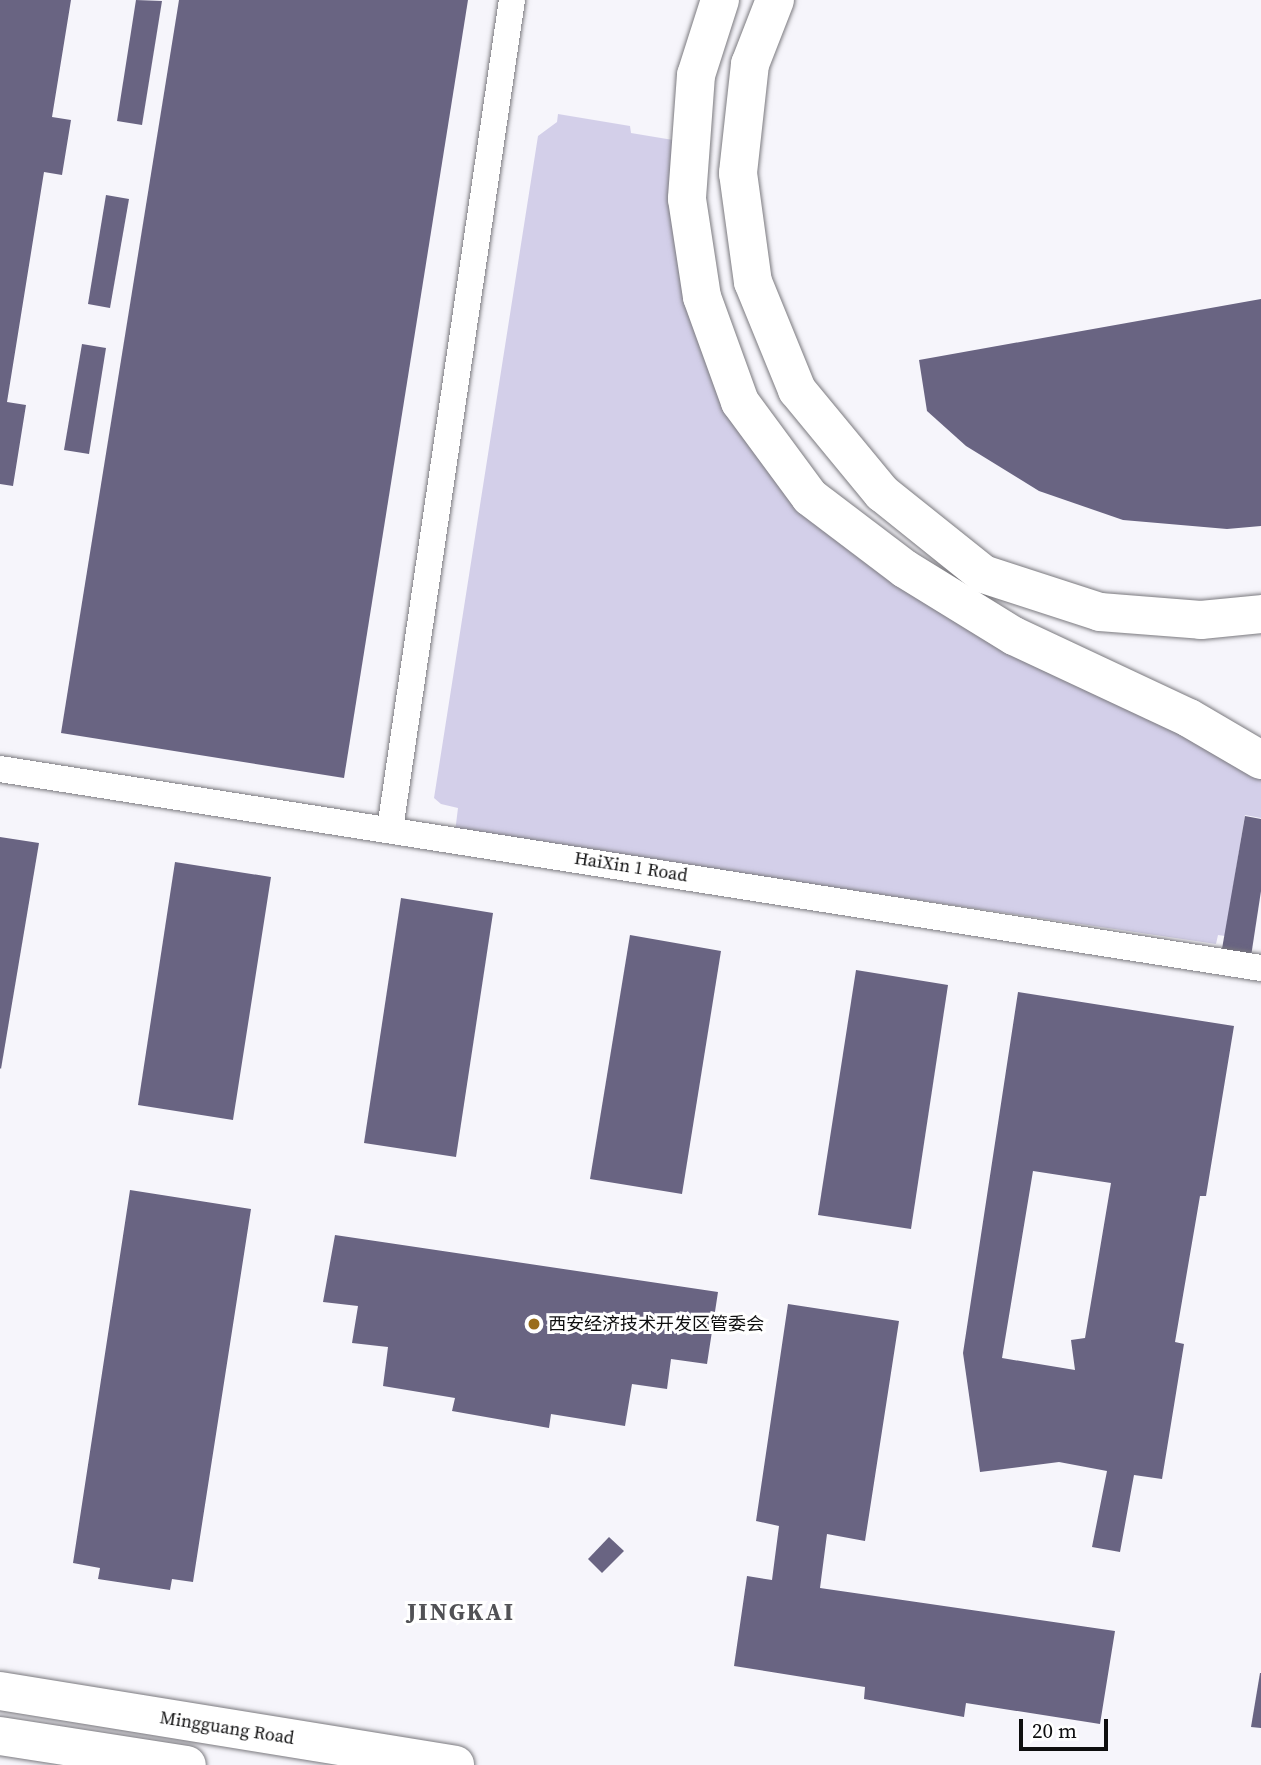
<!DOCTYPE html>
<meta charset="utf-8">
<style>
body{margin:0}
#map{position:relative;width:1261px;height:1765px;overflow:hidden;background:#f6f5fb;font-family:"Source Serif 4","Noto Sans SC",serif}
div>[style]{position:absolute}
.green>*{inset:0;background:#d3cfe9}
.building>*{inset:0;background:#696482}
.roads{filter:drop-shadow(0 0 2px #7b7a7f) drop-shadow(0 0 2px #7b7a7f)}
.minor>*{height:26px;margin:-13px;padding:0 13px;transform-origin:13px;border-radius:13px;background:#fff}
.secondary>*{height:38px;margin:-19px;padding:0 19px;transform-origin:19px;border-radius:19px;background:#fff}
.motorway>*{height:38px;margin:-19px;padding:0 19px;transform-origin:19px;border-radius:19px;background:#fff}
.dots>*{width:19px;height:19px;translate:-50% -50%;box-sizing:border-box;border:4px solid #fff;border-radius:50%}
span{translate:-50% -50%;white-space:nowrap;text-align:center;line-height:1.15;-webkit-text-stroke:6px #fff;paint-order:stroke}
.street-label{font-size:18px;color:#0e0e0f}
.poi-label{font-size:18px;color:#0e0e0f}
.left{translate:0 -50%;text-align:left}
.district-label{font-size:24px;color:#515155;font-weight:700;letter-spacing:2px}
.scale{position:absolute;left:1019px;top:1719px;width:89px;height:32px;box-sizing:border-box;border:4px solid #0e0e0f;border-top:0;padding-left:9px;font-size:21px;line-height:24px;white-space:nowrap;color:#0e0e0f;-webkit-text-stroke:5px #fff;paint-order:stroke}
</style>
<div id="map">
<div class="green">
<i style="clip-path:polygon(558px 114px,630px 126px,631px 133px,673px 140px,694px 293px,830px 521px,1261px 769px,1261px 818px,1245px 815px,1225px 936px,1218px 935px,1216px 944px,455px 832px,458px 808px,441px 804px,434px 798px,538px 136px,557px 122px)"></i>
</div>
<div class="building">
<i style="clip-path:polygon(0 0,71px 0,52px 117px,71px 120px,62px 175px,44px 172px,7px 402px,26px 405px,13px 486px,0 484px)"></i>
<i style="clip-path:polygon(136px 0,162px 1px,142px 125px,117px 121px)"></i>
<i style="clip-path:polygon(179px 0,468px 0,344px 778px,61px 733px)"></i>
<i style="clip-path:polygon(106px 195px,129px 199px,110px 308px,88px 304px)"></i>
<i style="clip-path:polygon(1261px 299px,1261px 526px,1227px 529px,1123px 520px,1039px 491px,966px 446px,927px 411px,919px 360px)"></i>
<i style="clip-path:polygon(82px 344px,106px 348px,89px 454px,64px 450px)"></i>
<i style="clip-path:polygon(1245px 816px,1261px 819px,1261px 891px,1248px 976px,1218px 972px)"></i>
<i style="clip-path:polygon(0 837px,39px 843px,1px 1069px,0 1068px)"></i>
<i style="clip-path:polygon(175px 862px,271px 877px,233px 1120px,138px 1105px)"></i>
<i style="clip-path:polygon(401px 898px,493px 913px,456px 1157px,364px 1143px)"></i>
<i style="clip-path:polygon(630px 935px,721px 951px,682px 1194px,590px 1179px)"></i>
<i style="clip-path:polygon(856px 970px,948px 985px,911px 1229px,818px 1215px)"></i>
<i style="clip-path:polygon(evenodd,1018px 992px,1234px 1026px,1206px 1196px,1200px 1196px,1175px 1342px,1184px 1344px,1162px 1479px,1134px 1475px,1120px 1552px,1092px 1547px,1107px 1471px,1059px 1462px,980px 1472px,963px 1353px,1018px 992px,1033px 1171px,1111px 1183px,1085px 1338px,1071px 1340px,1075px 1370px,1002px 1358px,1033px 1171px)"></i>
<i style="clip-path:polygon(130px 1190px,251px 1209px,193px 1582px,172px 1579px,170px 1590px,98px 1579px,100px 1568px,73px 1563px)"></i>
<i style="clip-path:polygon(335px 1235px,718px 1292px,707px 1364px,671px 1359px,667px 1389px,632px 1384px,625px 1426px,551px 1414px,549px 1428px,452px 1411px,455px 1398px,383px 1386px,388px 1347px,352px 1343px,358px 1306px,323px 1302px)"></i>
<i style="clip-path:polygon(788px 1304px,899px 1321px,865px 1541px,827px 1534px,820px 1588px,1115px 1631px,1100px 1724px,966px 1703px,964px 1717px,864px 1699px,865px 1687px,734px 1666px,747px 1576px,772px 1580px,779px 1526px,756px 1521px)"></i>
<i style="clip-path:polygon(609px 1537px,624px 1551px,602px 1573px,588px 1559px)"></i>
<i style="clip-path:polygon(1260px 1673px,1261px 1673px,1261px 1728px,1251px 1727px)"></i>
</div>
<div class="roads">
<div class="minor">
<i style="left:0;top:769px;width:1277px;rotate:8.97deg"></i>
<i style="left:390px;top:829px;width:838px;rotate:-81.63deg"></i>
</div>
<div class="secondary">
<i style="left:0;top:1691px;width:461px;rotate:9.2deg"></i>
<i style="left:0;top:1736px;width:189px;rotate:8.8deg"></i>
</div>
<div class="motorway">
<i style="left:720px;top:0;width:79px;rotate:107.7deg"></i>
<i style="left:696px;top:75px;width:124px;rotate:94.2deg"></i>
<i style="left:687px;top:199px;width:99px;rotate:81.3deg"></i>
<i style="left:702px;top:297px;width:112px;rotate:70.1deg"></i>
<i style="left:740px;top:402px;width:118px;rotate:53.6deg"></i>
<i style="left:810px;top:497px;width:119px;rotate:37.2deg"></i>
<i style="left:905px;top:569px;width:128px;rotate:31.6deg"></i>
<i style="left:1014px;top:636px;width:193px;rotate:25.1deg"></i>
<i style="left:1189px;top:718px;width:83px;rotate:30.3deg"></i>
<i style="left:775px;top:0;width:69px;rotate:111.3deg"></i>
<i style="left:750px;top:64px;width:110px;rotate:96.3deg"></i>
<i style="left:738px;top:173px;width:110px;rotate:82.2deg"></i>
<i style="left:753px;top:282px;width:117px;rotate:67.8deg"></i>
<i style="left:797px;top:390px;width:134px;rotate:50.5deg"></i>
<i style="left:882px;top:493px;width:129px;rotate:38.7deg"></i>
<i style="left:983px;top:574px;width:123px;rotate:18deg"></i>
<i style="left:1100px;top:612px;width:101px;rotate:4.5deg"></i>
<i style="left:1201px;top:620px;width:60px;rotate:-5.7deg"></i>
</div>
</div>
<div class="dots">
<i style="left:534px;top:1324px;background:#9a6d1c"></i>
</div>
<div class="street-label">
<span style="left:631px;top:867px;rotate:9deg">HaiXin 1 Road</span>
<span style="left:227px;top:1728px;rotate:9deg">Mingguang Road</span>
</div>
<div class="poi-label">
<span class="left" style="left:548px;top:1324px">西安经济技术开发区管委会</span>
</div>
<div class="district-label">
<span style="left:461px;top:1612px">JINGKAI</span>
</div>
<div class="scale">20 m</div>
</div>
